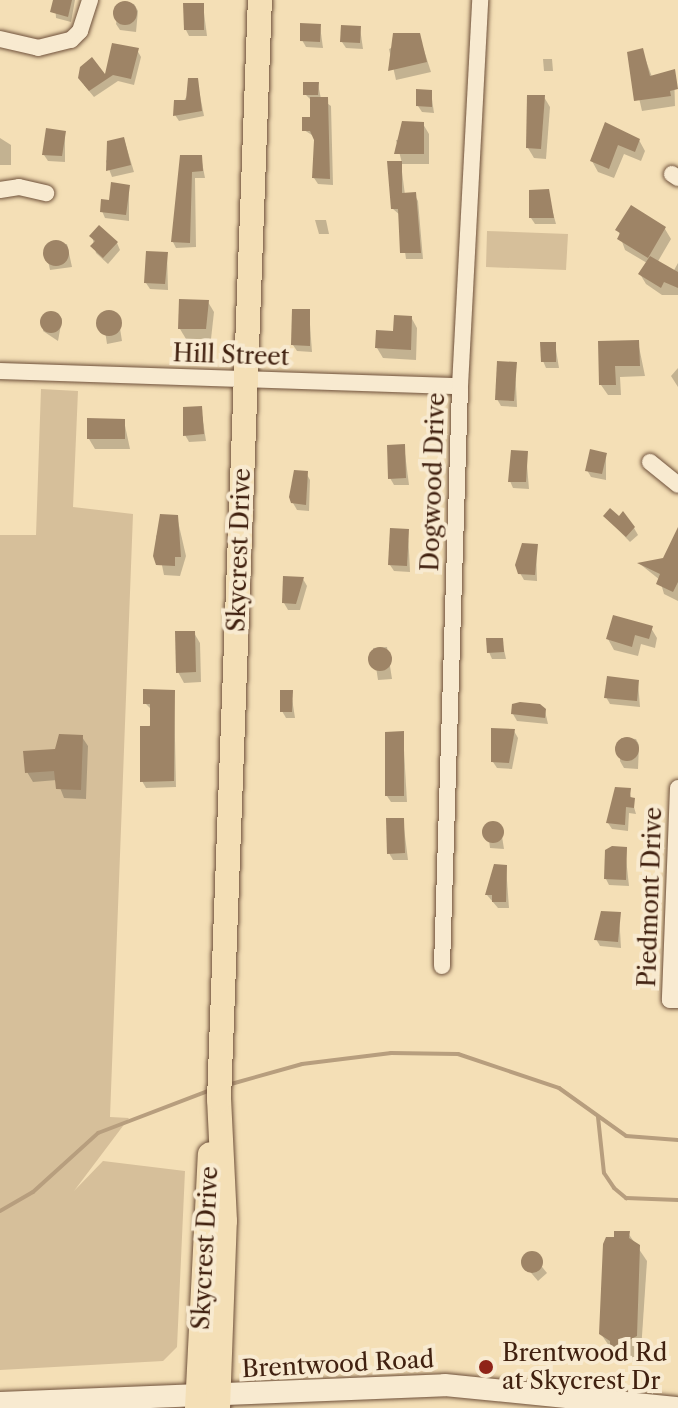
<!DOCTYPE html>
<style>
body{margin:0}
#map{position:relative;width:678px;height:1408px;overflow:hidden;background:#f4dfb6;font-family:"Libre Caslon Text",serif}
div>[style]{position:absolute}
.green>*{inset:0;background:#d6bf9a}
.shadow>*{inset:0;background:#0003}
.stream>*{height:4px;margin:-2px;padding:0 2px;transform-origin:2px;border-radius:2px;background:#b79e7e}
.building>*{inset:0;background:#9e8466}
.round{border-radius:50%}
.roads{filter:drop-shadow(0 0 2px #6e503a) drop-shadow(0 0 2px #6e503a)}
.minor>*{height:16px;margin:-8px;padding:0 8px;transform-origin:8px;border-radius:8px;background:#f8ead0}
.secondary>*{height:22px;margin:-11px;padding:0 11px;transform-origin:11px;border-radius:11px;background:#f8ead0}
.primary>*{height:24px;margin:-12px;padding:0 12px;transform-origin:12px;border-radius:12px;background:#f4dfb6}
.dots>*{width:22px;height:22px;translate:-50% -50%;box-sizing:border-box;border:4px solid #f8ead0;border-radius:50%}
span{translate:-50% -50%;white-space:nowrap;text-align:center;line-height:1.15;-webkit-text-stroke:8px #f8ead0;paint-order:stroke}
.street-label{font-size:24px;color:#412110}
.poi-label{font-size:24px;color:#412110}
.left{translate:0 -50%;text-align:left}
</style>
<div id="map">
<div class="green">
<i style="clip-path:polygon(487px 231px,568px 234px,566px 270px,486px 267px)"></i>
<i style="clip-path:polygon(41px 389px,78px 391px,73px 507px,133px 514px,110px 1117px,129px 1118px,74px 1191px,103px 1161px,185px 1171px,177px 1347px,163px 1361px,0 1370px,0 535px,36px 535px)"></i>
</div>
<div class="shadow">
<i style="clip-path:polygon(55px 0,75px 0,71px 22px,56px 18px)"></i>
<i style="clip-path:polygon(120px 2px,134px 4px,138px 11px,136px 32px,120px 30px,116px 24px)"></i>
<i style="clip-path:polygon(203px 5px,207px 36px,189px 36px,186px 30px)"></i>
<i style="clip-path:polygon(320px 26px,323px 48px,306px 47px,302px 40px)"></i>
<i style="clip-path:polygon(360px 28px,363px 49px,346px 48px,342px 42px)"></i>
<i style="clip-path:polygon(419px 35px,431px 72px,396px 80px,389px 49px)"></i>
<i style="clip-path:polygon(137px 50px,141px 57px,134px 85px,118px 81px,94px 97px,84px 85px,106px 78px)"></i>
<i style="clip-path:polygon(642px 50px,652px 77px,674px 71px,675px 106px,642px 111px,629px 54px)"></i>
<i style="clip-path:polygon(543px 59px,552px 59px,553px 71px,544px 71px)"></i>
<i style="clip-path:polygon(197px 80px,204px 116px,179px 121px,175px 115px)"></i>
<i style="clip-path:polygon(318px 84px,321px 99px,331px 106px,333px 185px,318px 184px,314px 178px,315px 137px,304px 130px,312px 119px,312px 101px,305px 94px)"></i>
<i style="clip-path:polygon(431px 92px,434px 113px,422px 112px,418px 106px)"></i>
<i style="clip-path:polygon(544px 97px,550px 107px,546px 159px,534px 158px,528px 148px)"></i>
<i style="clip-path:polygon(404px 123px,423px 124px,429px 134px,429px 164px,401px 164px,405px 195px,414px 194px,418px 201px,423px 259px,406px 259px,400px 215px,393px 209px,389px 163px,402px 163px,396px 140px,404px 140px)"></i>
<i style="clip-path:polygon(606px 124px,639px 140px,645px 151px,641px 161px,624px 154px,614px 178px,598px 172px,592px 161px)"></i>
<i style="clip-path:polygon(65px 133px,65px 162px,48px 161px,44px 155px)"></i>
<i style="clip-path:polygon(0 138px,11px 145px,11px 165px,0 165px)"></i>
<i style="clip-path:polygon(124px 139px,134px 172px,112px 177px,106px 161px)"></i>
<i style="clip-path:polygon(182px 157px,201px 157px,205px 178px,195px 178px,196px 247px,176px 248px,173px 242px)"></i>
<i style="clip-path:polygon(129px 187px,129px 221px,105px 218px,102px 211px)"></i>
<i style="clip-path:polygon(547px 191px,556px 224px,535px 224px,531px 218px)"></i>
<i style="clip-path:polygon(315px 220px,326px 220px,329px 234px,319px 234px)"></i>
<i style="clip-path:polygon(665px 229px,671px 239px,657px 263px,673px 272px,678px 263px,678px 295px,662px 295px,646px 284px,640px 274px,647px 263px,625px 250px,618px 230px)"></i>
<i style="clip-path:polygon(92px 236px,117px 243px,120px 250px,108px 264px,96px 253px)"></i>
<i style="clip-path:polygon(67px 244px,72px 267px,50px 270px,45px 246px)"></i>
<i style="clip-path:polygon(167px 254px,168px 290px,150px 289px,146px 283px)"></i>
<i style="clip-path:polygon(208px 302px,214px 312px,211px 339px,186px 339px,180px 329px)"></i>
<i style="clip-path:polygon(309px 311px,312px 352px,297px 351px,293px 345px)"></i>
<i style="clip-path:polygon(102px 312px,118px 316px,122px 341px,107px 344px)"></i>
<i style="clip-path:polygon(58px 313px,62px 319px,58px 341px,43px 331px,45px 314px)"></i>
<i style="clip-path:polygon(411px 317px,417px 328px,416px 360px,383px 358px,377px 348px)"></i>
<i style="clip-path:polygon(638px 342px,645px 376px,620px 377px,621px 395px,608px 395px,601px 385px,600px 343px)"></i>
<i style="clip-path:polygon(555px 344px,559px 368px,546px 368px,543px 361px)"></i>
<i style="clip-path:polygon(515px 364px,517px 407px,501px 406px,497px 399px)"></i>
<i style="clip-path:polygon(678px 368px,678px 387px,671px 376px)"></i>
<i style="clip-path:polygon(201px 408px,206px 441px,189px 442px,185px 435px)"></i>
<i style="clip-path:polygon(124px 421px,130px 449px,95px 449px,89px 439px)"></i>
<i style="clip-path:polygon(404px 446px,409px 485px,394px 485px,390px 478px)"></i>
<i style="clip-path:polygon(526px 453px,529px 489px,513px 488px,510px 481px)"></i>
<i style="clip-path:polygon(606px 454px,606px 480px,591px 477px,587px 470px)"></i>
<i style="clip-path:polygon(306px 473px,310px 480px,309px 511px,297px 510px,293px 503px)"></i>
<i style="clip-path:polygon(605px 516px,634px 528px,638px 535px,630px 542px)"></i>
<i style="clip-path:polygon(177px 517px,186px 556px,180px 576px,164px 575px,156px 536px)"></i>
<i style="clip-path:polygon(408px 531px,410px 572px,394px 571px,390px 565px)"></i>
<i style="clip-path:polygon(678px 536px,678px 601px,664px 594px,660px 580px,640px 564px,665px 560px)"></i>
<i style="clip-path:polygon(536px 546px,537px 581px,524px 580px,520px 573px)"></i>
<i style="clip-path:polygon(303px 579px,307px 586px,300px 610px,288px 610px,284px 603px)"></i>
<i style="clip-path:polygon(651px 628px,657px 638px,655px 648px,641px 644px,638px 656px,614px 650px,608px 639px)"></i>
<i style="clip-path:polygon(194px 633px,200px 643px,201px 682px,184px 683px,178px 672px)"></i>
<i style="clip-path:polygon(502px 640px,506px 659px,492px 659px,489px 652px)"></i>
<i style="clip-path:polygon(387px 647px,392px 679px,378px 680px,373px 648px)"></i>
<i style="clip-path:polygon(638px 682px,640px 707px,610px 704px,606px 697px)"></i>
<i style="clip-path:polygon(174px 692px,176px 787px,146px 788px,142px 781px,152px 710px,145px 703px)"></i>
<i style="clip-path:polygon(291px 692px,295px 718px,286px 718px,282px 711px)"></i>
<i style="clip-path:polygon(545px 711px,548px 724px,517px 721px,513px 714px)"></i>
<i style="clip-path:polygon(514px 731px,518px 738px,512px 769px,497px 768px,493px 762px)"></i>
<i style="clip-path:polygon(403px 733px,407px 802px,391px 802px,387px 796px)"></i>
<i style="clip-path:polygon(82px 737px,88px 746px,86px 799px,64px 798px,57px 780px,33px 782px,27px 772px)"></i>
<i style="clip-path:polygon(621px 738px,636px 739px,639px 745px,638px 769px,624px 768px,620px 761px)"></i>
<i style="clip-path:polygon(629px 790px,636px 814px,629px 813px,628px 831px,612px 829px,608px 823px)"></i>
<i style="clip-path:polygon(403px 820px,408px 860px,393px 860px,389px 853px)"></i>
<i style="clip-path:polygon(487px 823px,500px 824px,504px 849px,490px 848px)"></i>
<i style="clip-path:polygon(625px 849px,629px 886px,609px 885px,606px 879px)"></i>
<i style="clip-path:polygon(506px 867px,509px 908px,498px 908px,487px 895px)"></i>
<i style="clip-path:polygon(619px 914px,621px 948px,600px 946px,596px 939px)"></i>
<i style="clip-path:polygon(628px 1233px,647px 1261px,641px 1351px,633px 1362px,620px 1362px,601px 1334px)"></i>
<i style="clip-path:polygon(530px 1252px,547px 1273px,538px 1281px,521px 1261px)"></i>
</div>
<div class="stream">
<i style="left:231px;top:1084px;width:74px;rotate:-15.7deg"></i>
<i style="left:302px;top:1064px;width:90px;rotate:-7deg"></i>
<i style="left:391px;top:1053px;width:67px;rotate:0.9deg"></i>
<i style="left:458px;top:1054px;width:107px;rotate:18.6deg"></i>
<i style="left:559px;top:1088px;width:82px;rotate:35.6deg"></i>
<i style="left:626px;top:1136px;width:52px;rotate:4.4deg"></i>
<i style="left:598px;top:1117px;width:56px;rotate:83.9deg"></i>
<i style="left:604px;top:1173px;width:18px;rotate:56deg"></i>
<i style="left:614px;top:1188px;width:16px;rotate:40deg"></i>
<i style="left:626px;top:1198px;width:52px;rotate:2.2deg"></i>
<i style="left:0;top:1211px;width:38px;rotate:-30deg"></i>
<i style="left:33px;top:1192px;width:88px;rotate:-42.2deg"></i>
<i style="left:98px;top:1133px;width:118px;rotate:-20.9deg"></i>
</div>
<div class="building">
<i style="clip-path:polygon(53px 0,72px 0,68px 17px,50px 12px)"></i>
<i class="round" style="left:113px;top:1px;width:24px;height:24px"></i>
<i style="clip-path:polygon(183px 3px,204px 3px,204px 30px,184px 30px)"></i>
<i style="clip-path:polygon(300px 23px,321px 24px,320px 42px,300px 41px)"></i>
<i style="clip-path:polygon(341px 25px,361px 26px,360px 43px,340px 42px)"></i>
<i style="clip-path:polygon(393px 33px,420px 33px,427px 62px,388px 71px)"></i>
<i style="clip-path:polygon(112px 43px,139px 48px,131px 79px,113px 75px,89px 91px,78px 78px,80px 67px,92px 57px,105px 74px)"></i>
<i style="clip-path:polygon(643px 48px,650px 76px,675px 69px,678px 89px,670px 91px,671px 96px,634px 101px,627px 52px)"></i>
<i style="clip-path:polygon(188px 78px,198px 78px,202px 111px,173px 116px,174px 100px,186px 100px)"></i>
<i style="clip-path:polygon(303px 82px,319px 82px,318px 95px,303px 95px)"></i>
<i style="clip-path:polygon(416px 89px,432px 90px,432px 107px,416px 106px)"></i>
<i style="clip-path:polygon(527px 95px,545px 95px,541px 149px,526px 148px)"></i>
<i style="clip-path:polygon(310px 97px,328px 97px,330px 179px,312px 178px,314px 140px,310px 131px,302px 131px,302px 117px,310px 117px)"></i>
<i style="clip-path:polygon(402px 121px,424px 122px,424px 154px,394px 154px)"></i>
<i style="clip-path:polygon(605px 122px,640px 139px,635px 152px,618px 145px,609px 169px,590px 161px)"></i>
<i style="clip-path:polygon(46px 128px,66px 131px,62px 156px,42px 155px)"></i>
<i style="clip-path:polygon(124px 137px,131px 165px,106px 171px,107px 141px)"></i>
<i style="clip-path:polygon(180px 155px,202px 155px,203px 171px,192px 172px,190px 243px,171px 242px)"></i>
<i style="clip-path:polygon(387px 161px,402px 161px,402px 193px,416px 192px,421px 253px,400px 253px,398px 209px,391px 209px)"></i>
<i style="clip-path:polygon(111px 182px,130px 185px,126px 215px,100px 212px,101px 199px,109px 200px)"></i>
<i style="clip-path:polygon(549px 189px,554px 218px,529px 218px,529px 190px)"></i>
<i style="clip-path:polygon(631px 205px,666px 227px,648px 258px,617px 239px,620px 233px,615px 230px)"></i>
<i style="clip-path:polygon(99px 225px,118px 242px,103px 258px,90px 246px,95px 241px,89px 236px)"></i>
<i class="round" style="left:43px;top:240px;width:26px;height:26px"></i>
<i style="clip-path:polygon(146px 251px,168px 252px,165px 284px,144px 283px)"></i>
<i style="clip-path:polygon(650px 256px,678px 272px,678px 288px,664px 282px,661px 288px,638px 274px)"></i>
<i style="clip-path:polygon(179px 299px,209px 300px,206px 329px,178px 329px)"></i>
<i style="clip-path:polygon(292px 309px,310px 309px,310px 346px,291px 345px)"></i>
<i class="round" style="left:96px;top:310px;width:26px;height:26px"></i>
<i class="round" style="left:40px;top:311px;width:22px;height:22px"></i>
<i style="clip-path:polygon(394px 315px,412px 316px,411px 350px,375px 348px,376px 330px,393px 331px)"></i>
<i style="clip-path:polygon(639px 340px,640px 366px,615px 366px,616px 385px,599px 385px,598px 341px)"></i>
<i style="clip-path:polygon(540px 342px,556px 342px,556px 362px,541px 362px)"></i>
<i style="clip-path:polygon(497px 361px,517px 362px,514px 401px,495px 400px)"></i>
<i style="clip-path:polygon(202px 406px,204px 434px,183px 436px,183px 407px)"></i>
<i style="clip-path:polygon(87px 418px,125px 419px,125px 439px,87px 439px)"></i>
<i style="clip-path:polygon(405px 444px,406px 478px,388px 479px,387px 445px)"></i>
<i style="clip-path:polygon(590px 449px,607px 453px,602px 474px,585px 471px)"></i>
<i style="clip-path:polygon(511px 450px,528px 451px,526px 482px,508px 482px)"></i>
<i style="clip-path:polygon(294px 470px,308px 471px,306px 505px,291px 503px,289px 497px)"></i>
<i style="clip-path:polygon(610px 508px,619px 516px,623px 511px,635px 527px,626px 537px,603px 516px)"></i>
<i style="clip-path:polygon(160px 514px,178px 515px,181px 557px,175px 557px,175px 566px,156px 565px,153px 556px)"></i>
<i style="clip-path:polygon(678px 527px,678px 582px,673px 592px,656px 584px,660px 574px,637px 563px,663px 558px)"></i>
<i style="clip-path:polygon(390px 528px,409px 529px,407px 566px,388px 565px)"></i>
<i style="clip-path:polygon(522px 543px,538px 544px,535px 575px,518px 574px,515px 565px)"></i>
<i style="clip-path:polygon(283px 576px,304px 577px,296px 604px,282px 603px)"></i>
<i style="clip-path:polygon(613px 615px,653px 626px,649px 639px,635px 635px,632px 647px,606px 639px)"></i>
<i style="clip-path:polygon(175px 631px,195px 631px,196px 672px,176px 673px)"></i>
<i style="clip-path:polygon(486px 638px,503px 638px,504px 652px,487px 653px)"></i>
<i class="round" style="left:368px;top:647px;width:24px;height:24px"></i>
<i style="clip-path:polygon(607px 676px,639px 680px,637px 701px,604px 698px)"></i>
<i style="clip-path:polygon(143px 689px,175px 690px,174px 781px,140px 782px,140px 726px,150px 726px,150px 704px,143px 704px)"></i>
<i style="clip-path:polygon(280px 690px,293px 690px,292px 712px,280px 712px)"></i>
<i style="clip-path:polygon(520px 702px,540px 704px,546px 709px,545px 718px,511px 714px,512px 704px)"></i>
<i style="clip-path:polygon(491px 728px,515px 729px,509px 763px,491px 762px)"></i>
<i style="clip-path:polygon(404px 731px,404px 796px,385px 796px,385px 732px)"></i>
<i style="clip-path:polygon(59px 734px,83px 735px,81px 790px,56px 789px,54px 771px,25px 773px,23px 751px,55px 749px)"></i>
<i class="round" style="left:615px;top:737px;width:24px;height:24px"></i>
<i style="clip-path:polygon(615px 787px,631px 788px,630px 797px,635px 798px,634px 808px,626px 807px,625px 825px,606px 823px)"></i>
<i style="clip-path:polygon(386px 818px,404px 818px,405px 853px,387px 854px)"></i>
<i class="round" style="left:482px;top:821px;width:22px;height:22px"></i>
<i style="clip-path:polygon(612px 846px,627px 847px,626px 880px,604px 879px,605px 850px)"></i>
<i style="clip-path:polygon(494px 864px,507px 865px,506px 902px,492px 902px,492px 895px,485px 895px)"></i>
<i style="clip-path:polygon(601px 911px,621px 912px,618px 942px,594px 940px)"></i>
<i style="clip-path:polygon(614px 1231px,630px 1231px,629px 1238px,640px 1245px,637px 1336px,625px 1342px,625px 1349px,610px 1348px,610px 1341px,599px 1334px,603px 1244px,606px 1237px,614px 1237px)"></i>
<i class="round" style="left:521px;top:1251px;width:22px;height:22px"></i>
</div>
<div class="roads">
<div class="minor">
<i style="left:0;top:39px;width:39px;rotate:13deg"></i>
<i style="left:38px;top:48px;width:34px;rotate:-14deg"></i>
<i style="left:71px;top:40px;width:13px;rotate:-45deg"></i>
<i style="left:80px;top:31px;width:33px;rotate:-72deg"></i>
<i style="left:672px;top:174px;width:7px;rotate:34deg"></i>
<i style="left:0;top:190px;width:19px;rotate:-9deg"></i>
<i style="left:19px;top:187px;width:28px;rotate:13deg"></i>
<i style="left:0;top:371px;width:460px;rotate:1.9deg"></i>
<i style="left:650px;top:462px;width:36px;rotate:39deg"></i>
<i style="left:678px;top:788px;width:212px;rotate:92.2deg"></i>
<i style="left:670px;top:1000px;width:8px"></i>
<i style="left:442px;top:966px;width:580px;rotate:-88.22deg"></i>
<i style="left:460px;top:386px;width:387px;rotate:-87deg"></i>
</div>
<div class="secondary">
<i style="left:0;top:1403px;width:445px;rotate:-2.3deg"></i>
<i style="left:445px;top:1385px;width:232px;rotate:5.7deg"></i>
</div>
<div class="primary">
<i style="left:197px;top:1408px;width:254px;rotate:-87.1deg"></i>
<i style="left:218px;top:1408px;width:187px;rotate:-87.9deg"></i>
<i style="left:225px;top:1221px;width:121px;rotate:-92.8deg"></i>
<i style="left:219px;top:1100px;width:1101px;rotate:-87.87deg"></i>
</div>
</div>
<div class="dots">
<i style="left:486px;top:1367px;background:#8f2418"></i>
</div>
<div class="street-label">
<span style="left:231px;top:355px;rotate:2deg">Hill Street</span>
<span style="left:433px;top:482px;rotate:-88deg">Dogwood Drive</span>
<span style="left:239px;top:550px;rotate:-88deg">Skycrest Drive</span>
<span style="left:650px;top:897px;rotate:-88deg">Piedmont Drive</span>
<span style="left:205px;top:1248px;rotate:-87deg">Skycrest Drive</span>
<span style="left:338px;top:1364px;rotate:-3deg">Brentwood Road</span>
</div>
<div class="poi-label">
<span class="left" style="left:502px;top:1367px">Brentwood Rd<br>at Skycrest Dr</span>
</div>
</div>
